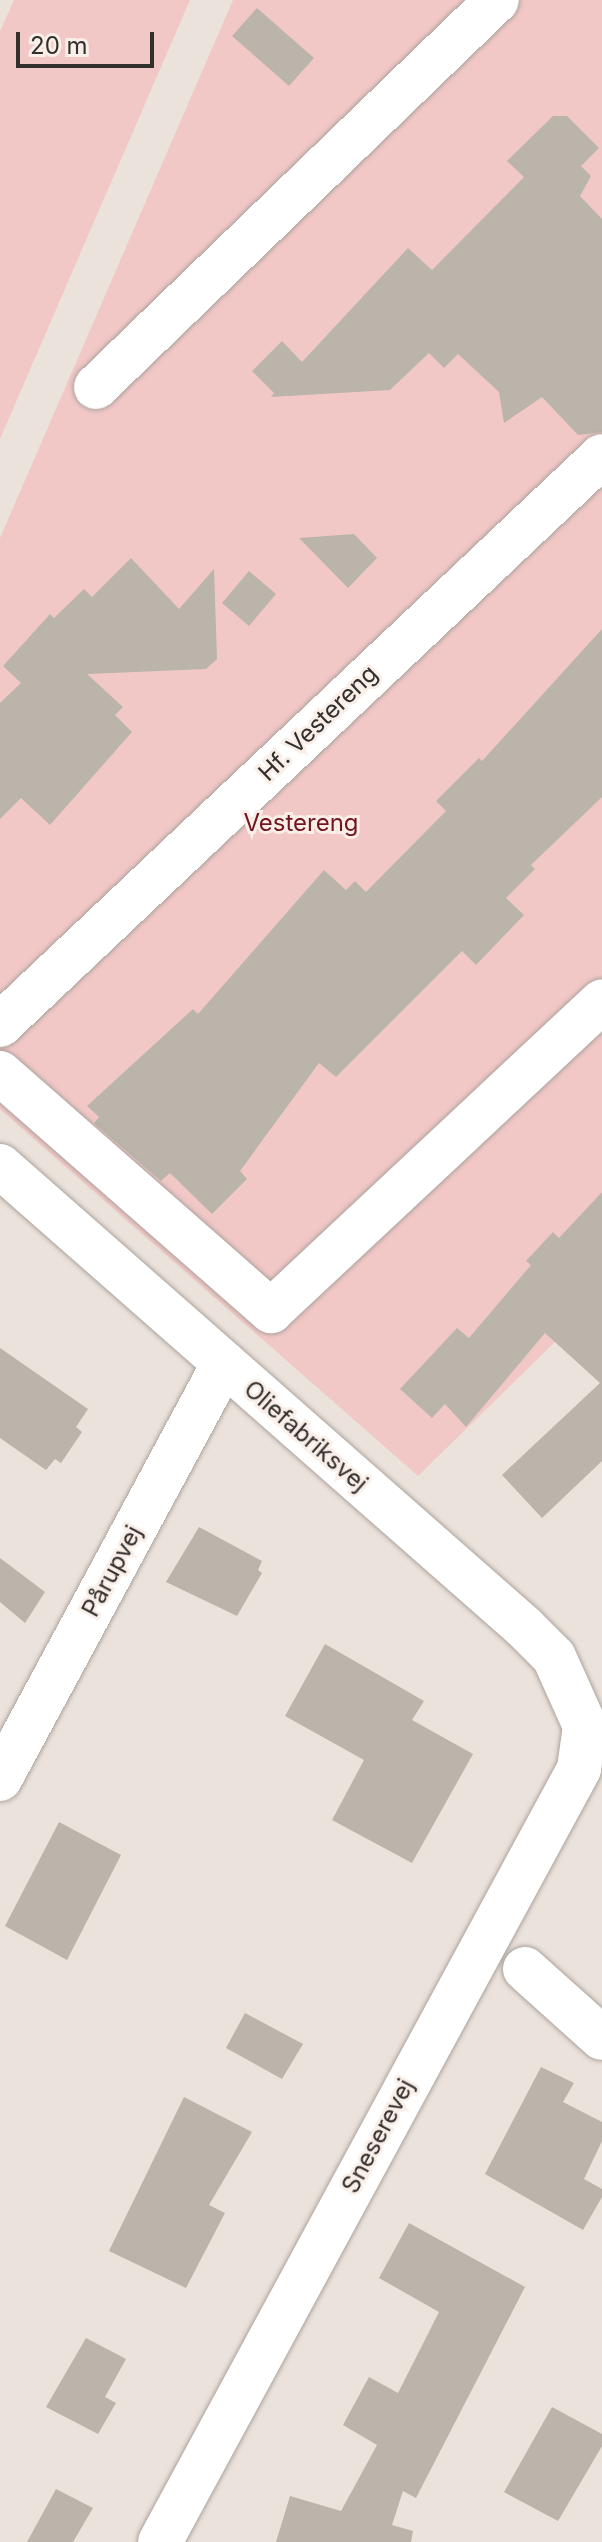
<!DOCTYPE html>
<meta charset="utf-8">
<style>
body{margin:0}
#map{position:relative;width:602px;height:2542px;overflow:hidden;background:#ebe2db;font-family:Inter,sans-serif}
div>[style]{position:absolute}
.green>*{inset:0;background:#f2c8c7}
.building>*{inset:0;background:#bab4ab}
.roads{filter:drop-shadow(0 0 2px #aca39d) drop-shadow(0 0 2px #aca39d)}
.minor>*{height:44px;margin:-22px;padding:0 22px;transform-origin:22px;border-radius:22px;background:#fff}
span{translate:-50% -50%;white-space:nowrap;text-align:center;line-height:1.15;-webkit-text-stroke:6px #f9efe8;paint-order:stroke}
.street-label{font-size:24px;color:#322f2c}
.park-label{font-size:24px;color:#731521}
.scale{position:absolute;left:16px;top:32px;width:138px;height:36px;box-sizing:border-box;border:4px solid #322f2c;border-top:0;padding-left:10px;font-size:24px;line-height:28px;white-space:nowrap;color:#322f2c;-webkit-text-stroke:6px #f9efe8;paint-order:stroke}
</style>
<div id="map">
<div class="green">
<i style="clip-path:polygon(14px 0,190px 0,0 439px,0 31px)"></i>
<i style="clip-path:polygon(233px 0,602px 0,602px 1296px,418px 1476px,0 1109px,0 538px)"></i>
</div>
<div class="building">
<i style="clip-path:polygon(257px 8px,314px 58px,289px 86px,232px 36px)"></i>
<i style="clip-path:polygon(553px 116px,567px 116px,599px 148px,581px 166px,591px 176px,580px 196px,602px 219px,602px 432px,578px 435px,542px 397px,504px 423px,499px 392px,458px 354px,444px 368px,429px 353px,390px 390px,271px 397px,274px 393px,252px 371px,282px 341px,302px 362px,408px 248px,432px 270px,524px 177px,507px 161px)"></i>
<i style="clip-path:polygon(354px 534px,377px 558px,348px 588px,299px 538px)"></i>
<i style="clip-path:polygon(131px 558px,179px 609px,214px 569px,217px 659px,206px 669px,87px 674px,123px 707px,115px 715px,132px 732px,50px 825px,21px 798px,0 819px,0 703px,21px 683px,3px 666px,50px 614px,54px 618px,84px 589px,92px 597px)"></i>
<i style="clip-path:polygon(249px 571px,276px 594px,249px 626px,222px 603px)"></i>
<i style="clip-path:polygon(602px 629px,602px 797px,531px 865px,535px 869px,506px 898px,524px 915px,476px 965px,462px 951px,336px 1077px,319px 1063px,240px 1171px,247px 1179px,212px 1214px,170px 1173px,161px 1181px,94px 1123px,99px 1117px,87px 1106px,193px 1009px,198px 1014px,324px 870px,346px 890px,355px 881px,366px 892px,446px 811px,436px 801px,479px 758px,482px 761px)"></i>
<i style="clip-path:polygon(602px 1192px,602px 1461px,542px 1518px,502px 1475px,600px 1383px,545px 1333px,466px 1427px,445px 1404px,432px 1418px,400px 1389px,457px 1328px,469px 1338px,531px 1265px,526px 1261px,553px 1232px,559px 1238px)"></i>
<i style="clip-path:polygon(0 1348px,88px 1409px,76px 1427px,82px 1432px,61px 1463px,55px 1459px,46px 1470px,0 1438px)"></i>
<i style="clip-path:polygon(199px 1527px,262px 1561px,258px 1570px,262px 1573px,237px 1616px,166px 1582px)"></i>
<i style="clip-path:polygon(0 1558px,45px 1592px,25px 1623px,0 1602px)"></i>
<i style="clip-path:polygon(325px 1644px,424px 1701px,412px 1720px,473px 1754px,412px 1863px,332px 1820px,364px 1760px,285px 1716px)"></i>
<i style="clip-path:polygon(59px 1822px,121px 1855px,67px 1960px,5px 1926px)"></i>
<i style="clip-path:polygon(245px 2013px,303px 2044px,282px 2079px,226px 2048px)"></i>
<i style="clip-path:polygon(541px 2067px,574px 2083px,563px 2102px,602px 2122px,602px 2141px,584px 2179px,602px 2189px,602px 2197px,583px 2230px,485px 2174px)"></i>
<i style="clip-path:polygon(184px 2097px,252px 2132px,209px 2205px,225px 2213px,186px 2288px,109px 2251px)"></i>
<i style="clip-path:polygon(409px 2223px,525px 2287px,416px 2498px,403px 2491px,392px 2525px,413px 2531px,411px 2542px,276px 2542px,290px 2496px,341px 2511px,377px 2445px,343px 2425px,369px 2377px,398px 2393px,439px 2312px,379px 2278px)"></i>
<i style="clip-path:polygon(86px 2338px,126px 2359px,105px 2397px,116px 2403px,98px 2434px,46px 2407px)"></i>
<i style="clip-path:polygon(552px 2407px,602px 2434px,602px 2446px,558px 2521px,504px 2492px)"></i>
<i style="clip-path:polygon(56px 2489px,93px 2508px,73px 2542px,27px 2542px)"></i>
</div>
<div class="roads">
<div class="minor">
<i style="left:96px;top:387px;width:557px;rotate:-43.98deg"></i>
<i style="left:0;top:1025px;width:828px;rotate:-43.39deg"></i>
<i style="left:0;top:1073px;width:361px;rotate:41.3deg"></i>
<i style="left:271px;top:1311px;width:453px;rotate:-43.1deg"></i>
<i style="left:0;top:1166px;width:698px;rotate:41.34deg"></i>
<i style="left:524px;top:1627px;width:42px;rotate:45deg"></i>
<i style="left:554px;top:1657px;width:76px;rotate:65.8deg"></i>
<i style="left:585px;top:1726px;width:43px;rotate:97.9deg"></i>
<i style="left:579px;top:1769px;width:879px;rotate:118.46deg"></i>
<i style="left:0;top:1779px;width:472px;rotate:-61.7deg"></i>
<i style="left:525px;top:1969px;width:103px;rotate:41.9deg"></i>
</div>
</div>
<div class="street-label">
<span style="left:318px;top:723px;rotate:-44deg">Hf. Vestereng</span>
<span style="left:306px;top:1436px;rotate:41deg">Oliefabriksvej</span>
<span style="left:112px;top:1571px;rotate:-62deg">Pårupvej</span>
<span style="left:378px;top:2136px;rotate:-62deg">Sneserevej</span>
</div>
<div class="park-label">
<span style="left:301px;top:823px">Vestereng</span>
</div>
<div class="scale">20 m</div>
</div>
